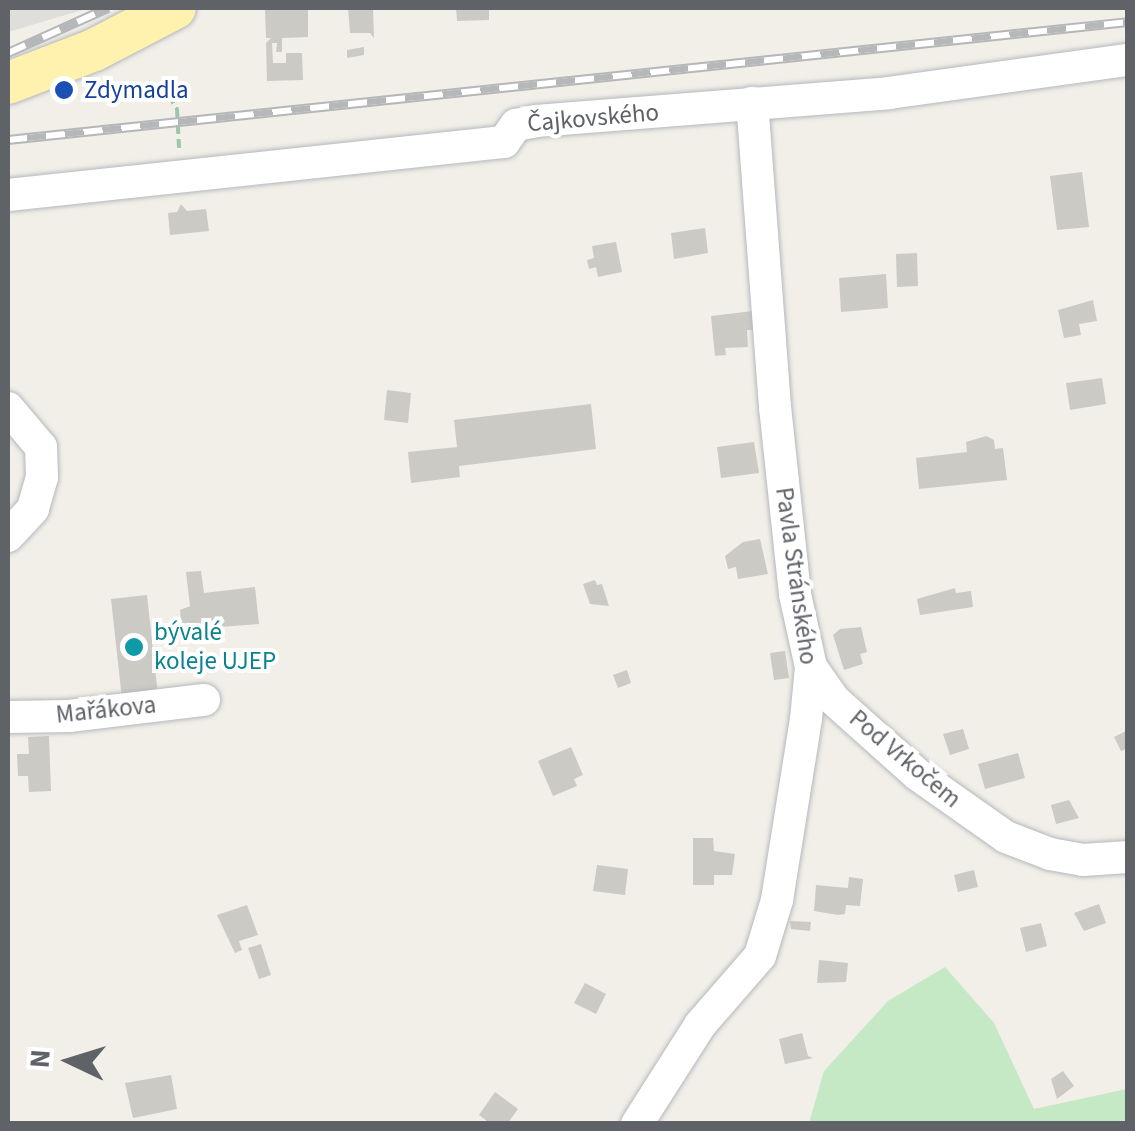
<!DOCTYPE html>
<meta charset="utf-8">
<style>
body{margin:0}
#map{position:relative;width:1135px;height:1131px;overflow:hidden;background:#f1efe8;font-family:"Source Sans 3",sans-serif}
div>[style]{position:absolute}
.industrial>*{inset:0;background:#e0deda}
.green>*{inset:0;background:#c5e8c5}
.building>*{inset:0;background:#cccac5}
.path>*{height:4px;margin-top:-2px;transform-origin:0;background:repeating-linear-gradient(90deg,#9cc7a9 0 10px,transparent 0 15px)}
.roads{filter:drop-shadow(0 0 2px #b5b8bc) drop-shadow(0 0 2px #b5b8bc)}
.minor>*{height:32px;margin:-16px;padding:0 16px;transform-origin:16px;border-radius:16px;background:#fff}
.major>*{height:42px;margin:-21px;padding:0 21px;transform-origin:21px;border-radius:21px;background:#fff2af}
.rail>*{height:10px;margin-top:-5px;transform-origin:0;background:repeating-linear-gradient(90deg,#fff 0 19px,#b6b7b8 0 38px);box-sizing:border-box;border-block:2px solid #b6b7b8}
.dots>*{width:28px;height:28px;translate:-50% -50%;box-sizing:border-box;border:5px solid #fff;border-radius:50%}
span{translate:-50% -50%;white-space:nowrap;text-align:center;line-height:1.15;-webkit-text-stroke:8px #fff;paint-order:stroke}
.transit-label{font-size:25px;color:#164399}
.left{translate:0 -50%;text-align:left}
.street-label{font-size:25px;color:#5f6368}
.culture-label{font-size:25px;color:#0d838f}
.frame{position:absolute;inset:0;border:10px solid #5f6368;pointer-events:none}
.north{position:absolute;left:20px;top:1011px;width:100px;height:100px;-webkit-text-stroke:8px #fff;paint-order:stroke;rotate:274deg;font-size:28px;font-weight:700;line-height:40px;text-align:center;color:#5f6368}
.north::after{content:'';display:block;margin:auto;width:35px;height:45px;background:#5f6368;clip-path:polygon(50% 0,100% 100%,50% 72%,0 100%)}
</style>
<div id="map">
<div class="industrial">
<i style="clip-path:polygon(8px 8px,89px 8px,8px 32px)"></i>
</div>
<div class="green">
<i style="clip-path:polygon(945px 967px,994px 1023px,1034px 1109px,1127px 1089px,1127px 1123px,809px 1123px,824px 1071px,888px 1001px)"></i>
</div>
<div class="building">
<i style="clip-path:polygon(265px 8px,308px 8px,308px 37px,282px 38px,282px 52px,276px 52px,277px 43px,272px 43px,273px 63px,286px 63px,286px 53px,302px 53px,303px 80px,267px 81px,266px 43px,271px 38px,266px 38px)"></i>
<i style="clip-path:polygon(348px 8px,373px 8px,374px 38px,370px 33px,350px 33px)"></i>
<i style="clip-path:polygon(456px 8px,489px 8px,489px 20px,457px 21px)"></i>
<i style="clip-path:polygon(364px 47px,364px 55px,347px 58px,347px 50px)"></i>
<i style="clip-path:polygon(1082px 172px,1089px 227px,1057px 230px,1050px 176px)"></i>
<i style="clip-path:polygon(181px 204px,187px 211px,206px 209px,209px 231px,170px 235px,168px 213px,177px 212px)"></i>
<i style="clip-path:polygon(705px 228px,708px 253px,674px 259px,671px 233px)"></i>
<i style="clip-path:polygon(616px 242px,622px 272px,598px 277px,596px 267px,589px 269px,587px 260px,594px 258px,592px 246px)"></i>
<i style="clip-path:polygon(917px 253px,918px 286px,897px 287px,896px 254px)"></i>
<i style="clip-path:polygon(886px 274px,888px 308px,841px 312px,839px 278px)"></i>
<i style="clip-path:polygon(1093px 300px,1097px 321px,1079px 324px,1081px 335px,1064px 338px,1058px 310px)"></i>
<i style="clip-path:polygon(753px 311px,755px 330px,747px 330px,748px 347px,725px 348px,726px 355px,715px 356px,711px 316px)"></i>
<i style="clip-path:polygon(1102px 378px,1106px 404px,1070px 410px,1066px 383px)"></i>
<i style="clip-path:polygon(387px 390px,411px 393px,408px 423px,384px 420px)"></i>
<i style="clip-path:polygon(591px 404px,596px 449px,459px 466px,460px 477px,411px 483px,408px 452px,457px 447px,454px 420px)"></i>
<i style="clip-path:polygon(986px 436px,994px 440px,995px 449px,1003px 448px,1007px 480px,919px 489px,916px 458px,967px 452px,966px 442px)"></i>
<i style="clip-path:polygon(754px 442px,759px 473px,721px 478px,717px 447px)"></i>
<i style="clip-path:polygon(760px 539px,768px 574px,738px 579px,736px 567px,728px 569px,725px 556px,743px 542px)"></i>
<i style="clip-path:polygon(201px 571px,204px 593px,255px 587px,259px 624px,182px 630px,180px 610px,190px 606px,186px 572px)"></i>
<i style="clip-path:polygon(595px 580px,597px 585px,602px 584px,609px 606px,590px 604px,583px 584px)"></i>
<i style="clip-path:polygon(955px 588px,956px 593px,971px 591px,973px 607px,920px 615px,917px 599px)"></i>
<i style="clip-path:polygon(147px 595px,158px 696px,122px 699px,111px 599px)"></i>
<i style="clip-path:polygon(861px 627px,867px 652px,860px 654px,863px 664px,844px 670px,833px 635px,840px 629px)"></i>
<i style="clip-path:polygon(785px 651px,789px 678px,774px 680px,770px 653px)"></i>
<i style="clip-path:polygon(627px 670px,631px 683px,618px 688px,613px 675px)"></i>
<i style="clip-path:polygon(963px 729px,969px 749px,950px 755px,943px 734px)"></i>
<i style="clip-path:polygon(1128px 730px,1128px 748px,1121px 751px,1114px 737px)"></i>
<i style="clip-path:polygon(49px 736px,51px 791px,29px 792px,28px 776px,18px 776px,17px 754px,29px 754px,28px 737px)"></i>
<i style="clip-path:polygon(571px 747px,583px 775px,574px 779px,577px 786px,553px 796px,538px 761px)"></i>
<i style="clip-path:polygon(1018px 753px,1025px 778px,985px 789px,978px 764px)"></i>
<i style="clip-path:polygon(1069px 800px,1079px 818px,1056px 824px,1051px 805px)"></i>
<i style="clip-path:polygon(693px 838px,713px 838px,714px 851px,735px 854px,732px 875px,714px 875px,714px 885px,693px 885px)"></i>
<i style="clip-path:polygon(597px 865px,628px 869px,625px 895px,593px 891px)"></i>
<i style="clip-path:polygon(974px 870px,978px 887px,958px 892px,954px 875px)"></i>
<i style="clip-path:polygon(849px 877px,863px 879px,860px 906px,846px 905px,845px 914px,838px 915px,814px 911px,816px 885px,848px 888px)"></i>
<i style="clip-path:polygon(1099px 904px,1106px 923px,1084px 931px,1074px 913px)"></i>
<i style="clip-path:polygon(247px 905px,258px 935px,239px 941px,242px 950px,235px 953px,217px 915px)"></i>
<i style="clip-path:polygon(790px 921px,811px 922px,810px 931px,791px 929px)"></i>
<i style="clip-path:polygon(1041px 923px,1047px 946px,1026px 952px,1020px 928px)"></i>
<i style="clip-path:polygon(261px 944px,271px 975px,259px 979px,248px 948px)"></i>
<i style="clip-path:polygon(819px 960px,848px 963px,846px 982px,817px 983px)"></i>
<i style="clip-path:polygon(585px 983px,606px 994px,596px 1014px,574px 1003px)"></i>
<i style="clip-path:polygon(802px 1033px,808px 1056px,813px 1058px,785px 1064px,779px 1039px)"></i>
<i style="clip-path:polygon(1063px 1071px,1074px 1086px,1057px 1099px,1051px 1079px)"></i>
<i style="clip-path:polygon(171px 1075px,177px 1109px,133px 1118px,125px 1083px)"></i>
<i style="clip-path:polygon(495px 1092px,518px 1109px,507px 1124px,491px 1124px,479px 1115px)"></i>
</div>
<div class="path">
<i style="left:148px;top:82px;width:24px;rotate:33deg"></i>
<i style="left:168px;top:95px;width:17px;rotate:57deg"></i>
<i style="left:177px;top:109px;width:39px;rotate:87deg"></i>
</div>
<div class="roads">
<div class="minor">
<i style="left:8px;top:195px;width:499px;rotate:-6.1deg"></i>
<i style="left:504px;top:142px;width:21px;rotate:-55deg"></i>
<i style="left:516px;top:125px;width:20px;rotate:-11deg"></i>
<i style="left:536px;top:121px;width:354px;rotate:-4.5deg"></i>
<i style="left:889px;top:93px;width:241px;rotate:-7.9deg"></i>
<i style="left:8px;top:408px;width:51px;rotate:49.8deg"></i>
<i style="left:41px;top:447px;width:30px;rotate:88deg"></i>
<i style="left:42px;top:477px;width:33px;rotate:106deg"></i>
<i style="left:33px;top:509px;width:37px;rotate:133deg"></i>
<i style="left:811px;top:667px;width:39px;rotate:55deg"></i>
<i style="left:833px;top:699px;width:114px;rotate:41.8deg"></i>
<i style="left:918px;top:775px;width:108px;rotate:35.2deg"></i>
<i style="left:1006px;top:837px;width:47px;rotate:21.1deg"></i>
<i style="left:1050px;top:854px;width:34px;rotate:10deg"></i>
<i style="left:1083px;top:860px;width:45px;rotate:-3.8deg"></i>
<i style="left:8px;top:717px;width:61px;rotate:-0.9deg"></i>
<i style="left:69px;top:716px;width:136px;rotate:-6.8deg"></i>
<i style="left:637px;top:1124px;width:117px;rotate:-57.5deg"></i>
<i style="left:700px;top:1025px;width:91px;rotate:-49deg"></i>
<i style="left:760px;top:956px;width:59px;rotate:-73.1deg"></i>
<i style="left:777px;top:900px;width:183px;rotate:-80.9deg"></i>
<i style="left:806px;top:719px;width:52px;rotate:-84.5deg"></i>
<i style="left:811px;top:667px;width:75px;rotate:-102.4deg"></i>
<i style="left:795px;top:594px;width:188px;rotate:-96.1deg"></i>
<i style="left:775px;top:407px;width:305px;rotate:-94.3deg"></i>
</div>
<div class="major">
<i style="left:8px;top:83px;width:92px;rotate:-21deg"></i>
<i style="left:94px;top:50px;width:91px;rotate:-27.4deg"></i>
</div>
</div>
<div class="rail">
<i style="left:8px;top:53px;width:110px;rotate:-24.2deg"></i>
<i style="left:8px;top:140px;width:1126px;rotate:-6.01deg"></i>
</div>
<div class="dots">
<i style="left:64px;top:90px;background:#1a4fb4"></i>
<i style="left:134px;top:647px;background:#0f9aa8"></i>
</div>
<div class="transit-label">
<span class="left" style="left:84px;top:90px">Zdymadla</span>
</div>
<div class="street-label">
<span style="left:593px;top:118px;rotate:-5deg">Čajkovského</span>
<span style="left:796px;top:576px;rotate:82deg">Pavla Stránského</span>
<span style="left:106px;top:710px;rotate:-6deg">Mařákova</span>
<span style="left:905px;top:759px;rotate:40deg">Pod Vrkočem</span>
</div>
<div class="culture-label">
<span class="left" style="left:154px;top:647px">bývalé<br>koleje UJEP</span>
</div>
<div class="frame"></div>
<div class="north">N</div>
</div>
